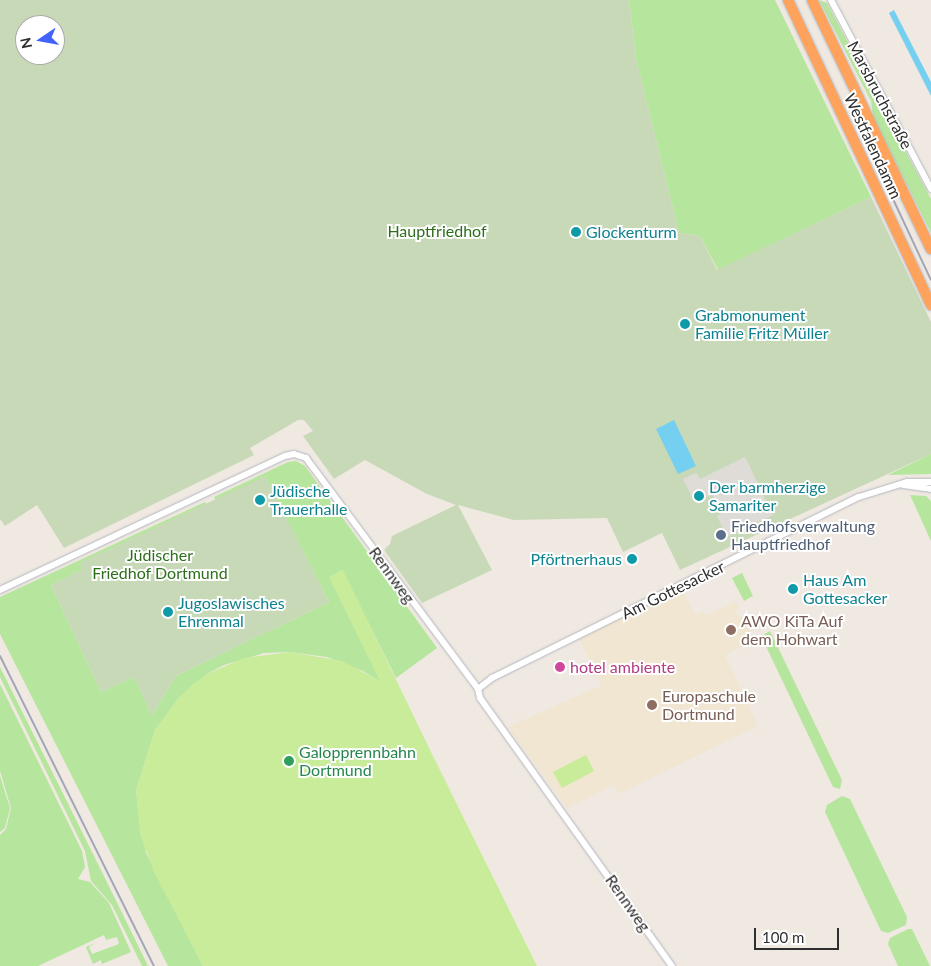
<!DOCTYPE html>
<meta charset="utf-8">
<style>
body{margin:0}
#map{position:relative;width:931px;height:966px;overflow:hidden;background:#efe9e1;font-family:Lato,sans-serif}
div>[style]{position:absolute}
.education>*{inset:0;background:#f0e6d1}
.green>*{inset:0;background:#b6e59e}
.cemetery>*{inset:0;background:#c8d9b8}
.pitch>*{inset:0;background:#c9ec9a}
.plaza>*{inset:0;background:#dfdcd8}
.water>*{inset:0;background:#75cff0}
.roads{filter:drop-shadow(0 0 1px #b4b7c1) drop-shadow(0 0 1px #b4b7c1)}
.minor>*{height:6px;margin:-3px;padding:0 3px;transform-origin:3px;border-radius:3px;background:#fff}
.highway>*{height:10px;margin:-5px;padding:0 5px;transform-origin:5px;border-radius:5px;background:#ffa35c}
.rail>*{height:2px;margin:-1px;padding:0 1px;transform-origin:1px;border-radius:1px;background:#a3a6b8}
.dots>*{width:14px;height:14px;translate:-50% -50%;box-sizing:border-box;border:2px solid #fff;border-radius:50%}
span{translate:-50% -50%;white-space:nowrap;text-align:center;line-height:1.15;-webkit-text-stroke:4px #fff;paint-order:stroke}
.street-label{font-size:16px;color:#2e2e2e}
.park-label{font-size:16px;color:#2c6e1b}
.culture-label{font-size:16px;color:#0d838f}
.left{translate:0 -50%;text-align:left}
.right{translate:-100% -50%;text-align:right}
.service-label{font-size:16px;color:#4e5e75}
.education-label{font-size:16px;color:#785e54}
.hotel-label{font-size:16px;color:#b23c85}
.leisure-label{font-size:16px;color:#27864d}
.north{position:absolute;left:15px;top:15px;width:50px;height:50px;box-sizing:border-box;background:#fff;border:1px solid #ababab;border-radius:50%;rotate:258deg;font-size:14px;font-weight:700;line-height:20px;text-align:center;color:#2e2e2e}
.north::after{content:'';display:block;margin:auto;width:18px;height:22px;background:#4264fb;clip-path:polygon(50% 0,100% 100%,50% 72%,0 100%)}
.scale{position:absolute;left:754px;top:928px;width:85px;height:22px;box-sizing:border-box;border:2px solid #2e2e2e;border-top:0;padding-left:6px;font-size:15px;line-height:18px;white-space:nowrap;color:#2e2e2e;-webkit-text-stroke:4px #fff;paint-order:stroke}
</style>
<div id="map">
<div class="education">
<i style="clip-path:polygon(684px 592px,695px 615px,703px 611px,706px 616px,736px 601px,739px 608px,736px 610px,739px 618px,743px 616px,755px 641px,725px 655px,758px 726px,618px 794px,614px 785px,567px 808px,508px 727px,602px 685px,578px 637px)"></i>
</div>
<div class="green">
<i style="clip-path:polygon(629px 0,775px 0,871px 197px,718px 270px,700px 236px,679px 233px,636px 59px)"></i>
<i style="clip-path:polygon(819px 0,827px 3px,931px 199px,931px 233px,873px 117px,871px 101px)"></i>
<i style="clip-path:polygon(931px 454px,931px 474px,888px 475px)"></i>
<i style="clip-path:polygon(296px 461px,305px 466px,437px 648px,396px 678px,342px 570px,330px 578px,381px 682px,363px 671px,327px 657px,290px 652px,264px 653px,224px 665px,207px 674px,179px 698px,155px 730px,136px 791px,146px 853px,203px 966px,168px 966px,0 634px,0 597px,205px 502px,206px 504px,81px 563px,83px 569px,51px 585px,101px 692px,134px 677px,152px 715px,176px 676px,329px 602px,265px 477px,216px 500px,214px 497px,288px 462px)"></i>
<i style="clip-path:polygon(910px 495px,926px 496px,931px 501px,931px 541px)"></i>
<i style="clip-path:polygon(742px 573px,753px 596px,744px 601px,732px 578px)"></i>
<i style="clip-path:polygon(770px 631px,842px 780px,840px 789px,833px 787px,761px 636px)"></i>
<i style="clip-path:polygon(0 667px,102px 872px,148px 966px,142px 966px,112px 905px,91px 881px,85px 851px,0 677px)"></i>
<i style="clip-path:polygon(0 684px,82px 851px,85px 867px,78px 879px,90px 882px,109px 903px,131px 952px,102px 964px,101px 960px,93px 964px,86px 947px,95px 943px,89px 947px,92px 954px,119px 944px,117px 937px,106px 940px,104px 935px,38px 966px,0 966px,0 835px,6px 829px,11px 808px,0 771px)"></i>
<i style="clip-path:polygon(0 776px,10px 808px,5px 828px,0 832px)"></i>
<i style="clip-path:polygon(842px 796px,850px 799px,907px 917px,906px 925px,888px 933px,881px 931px,825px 812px,827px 805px)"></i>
<i style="clip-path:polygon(908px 929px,912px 929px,930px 966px,898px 966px,888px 944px,890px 938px)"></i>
</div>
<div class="cemetery">
<i style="clip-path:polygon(evenodd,0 0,629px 0,636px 59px,679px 233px,700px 236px,717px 270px,871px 197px,931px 322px,931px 454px,680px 570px,662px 533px,623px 552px,607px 518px,514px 520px,458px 505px,492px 570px,422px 603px,384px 550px,390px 544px,392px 536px,456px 505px,427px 494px,365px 460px,334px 479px,303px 436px,313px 431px,304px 420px,298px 420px,250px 448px,254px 455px,64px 548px,37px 505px,5px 526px,0 519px,0 0,25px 25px,55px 25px,55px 55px,25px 55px,25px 25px)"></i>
<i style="clip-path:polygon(265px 476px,329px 602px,176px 676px,152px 715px,134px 677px,101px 692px,51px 585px,83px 569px,80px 563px)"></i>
</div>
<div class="pitch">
<i style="clip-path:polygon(343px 570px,431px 752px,537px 966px,203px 966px,154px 872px,140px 834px,136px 791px,155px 730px,179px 698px,192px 685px,207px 674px,244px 658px,290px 652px,342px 661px,380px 681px,329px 577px)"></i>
<i style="clip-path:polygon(586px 755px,594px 771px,562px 788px,553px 772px)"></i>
</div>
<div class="plaza">
<i style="clip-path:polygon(745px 457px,773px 515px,727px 537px,717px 516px,722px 513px,713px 495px,708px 497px,706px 492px,693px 499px,683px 479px,696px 473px,700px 479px)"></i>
</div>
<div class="water">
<i style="clip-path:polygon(894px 10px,931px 82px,931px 96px,889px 13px)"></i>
<i style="clip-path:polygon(674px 420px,696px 466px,678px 474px,656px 429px)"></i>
</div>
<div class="roads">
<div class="minor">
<i style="left:831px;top:0;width:214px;rotate:62.1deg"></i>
<i style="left:903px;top:485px;width:28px;rotate:8deg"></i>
<i style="left:0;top:590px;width:315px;rotate:-25.2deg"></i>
<i style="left:285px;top:456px;width:9px;rotate:-13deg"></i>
<i style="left:294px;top:454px;width:13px;rotate:18deg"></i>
<i style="left:306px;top:458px;width:288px;rotate:53.3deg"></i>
<i style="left:478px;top:689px;width:9px;rotate:77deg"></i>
<i style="left:480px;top:698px;width:330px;rotate:54.4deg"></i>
<i style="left:478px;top:689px;width:18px;rotate:-38deg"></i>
<i style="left:492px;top:678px;width:409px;rotate:-26.3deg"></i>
<i style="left:859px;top:497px;width:50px;rotate:-17.4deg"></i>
<i style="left:907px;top:482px;width:24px"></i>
</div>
<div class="highway">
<i style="left:788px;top:0;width:337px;rotate:64.9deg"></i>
<i style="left:812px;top:0;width:276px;rotate:64.5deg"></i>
</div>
</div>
<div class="rail">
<i style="left:893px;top:199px;width:89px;rotate:64.9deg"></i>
<i style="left:0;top:656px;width:346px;rotate:63.6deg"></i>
</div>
<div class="dots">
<i style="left:576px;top:232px;background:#0f9aa8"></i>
<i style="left:685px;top:324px;background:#0f9aa8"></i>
<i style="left:699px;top:496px;background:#0f9aa8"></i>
<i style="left:260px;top:500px;background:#0f9aa8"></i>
<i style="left:721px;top:535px;background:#5c6f8a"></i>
<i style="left:632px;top:559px;background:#0f9aa8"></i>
<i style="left:793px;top:589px;background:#0f9aa8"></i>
<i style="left:168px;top:612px;background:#0f9aa8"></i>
<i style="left:731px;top:630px;background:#8d6e63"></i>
<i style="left:560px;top:667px;background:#d1479c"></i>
<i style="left:652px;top:705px;background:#8d6e63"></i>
<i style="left:289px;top:761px;background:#2e9e5b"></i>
</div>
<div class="street-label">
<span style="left:880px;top:95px;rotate:62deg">Marsbruchstraße</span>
<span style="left:873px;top:146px;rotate:65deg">Westfalendamm</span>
<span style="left:392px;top:575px;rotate:54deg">Rennweg</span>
<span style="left:673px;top:590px;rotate:-26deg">Am Gottesacker</span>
<span style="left:628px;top:903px;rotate:55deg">Rennweg</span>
</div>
<div class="park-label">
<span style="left:437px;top:231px">Hauptfriedhof</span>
<span style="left:160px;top:564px">Jüdischer<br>Friedhof Dortmund</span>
</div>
<div class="culture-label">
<span class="left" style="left:586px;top:232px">Glockenturm</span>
<span class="left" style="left:695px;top:324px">Grabmonument<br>Familie Fritz Müller</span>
<span class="left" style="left:709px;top:496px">Der barmherzige<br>Samariter</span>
<span class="left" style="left:270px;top:500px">Jüdische<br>Trauerhalle</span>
<span class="right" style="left:622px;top:559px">Pförtnerhaus</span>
<span class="left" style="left:803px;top:589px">Haus Am<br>Gottesacker</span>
<span class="left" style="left:178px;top:612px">Jugoslawisches<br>Ehrenmal</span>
</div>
<div class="service-label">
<span class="left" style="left:731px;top:535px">Friedhofsverwaltung<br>Hauptfriedhof</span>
</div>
<div class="education-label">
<span class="left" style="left:741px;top:630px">AWO KiTa Auf<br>dem Hohwart</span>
<span class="left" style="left:662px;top:705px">Europaschule<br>Dortmund</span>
</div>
<div class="hotel-label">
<span class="left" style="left:570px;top:667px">hotel ambiente</span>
</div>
<div class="leisure-label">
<span class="left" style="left:299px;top:761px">Galopprennbahn<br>Dortmund</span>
</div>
<div class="north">N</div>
<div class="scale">100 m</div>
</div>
